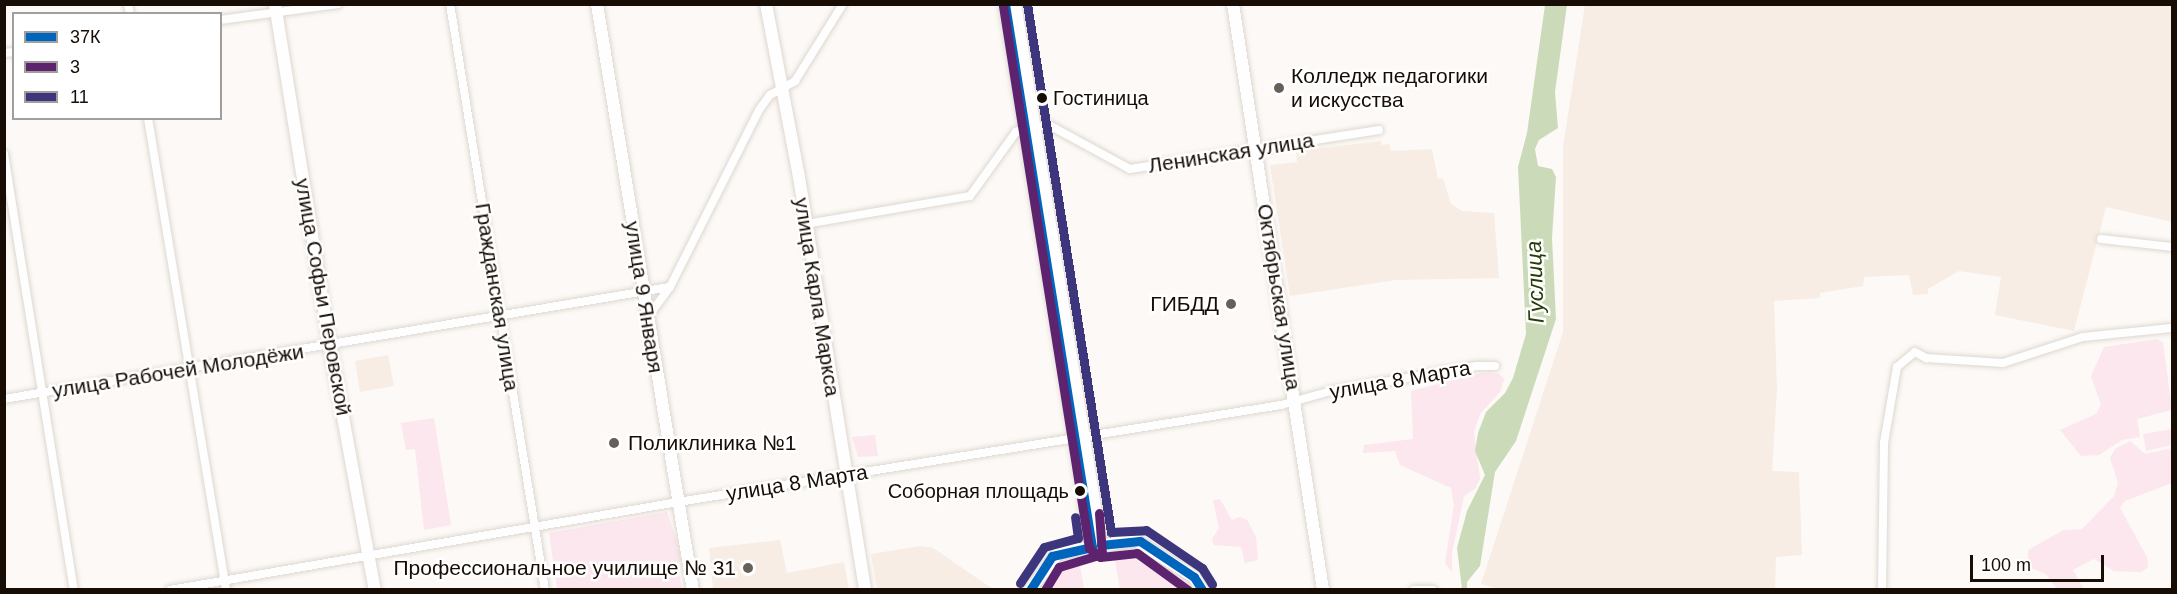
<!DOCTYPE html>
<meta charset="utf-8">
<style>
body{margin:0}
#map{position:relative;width:2177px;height:594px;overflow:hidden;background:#fcf9f6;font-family:Helvetica,sans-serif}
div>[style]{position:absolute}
.built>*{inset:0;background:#f7ede5}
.green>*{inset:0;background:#fbe7ed}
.water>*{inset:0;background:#cbdbb9}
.roads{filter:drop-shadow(0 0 2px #ded7d0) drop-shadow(0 0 2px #ded7d0)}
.street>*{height:8px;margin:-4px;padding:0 4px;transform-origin:4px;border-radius:4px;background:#fffefe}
.secondary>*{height:12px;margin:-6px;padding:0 6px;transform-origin:6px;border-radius:6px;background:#fffefe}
.bus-1>*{height:9px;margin:-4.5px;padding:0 4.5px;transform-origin:4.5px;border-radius:4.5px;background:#0065bd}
.bus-2>*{height:9px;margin:-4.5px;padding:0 4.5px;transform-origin:4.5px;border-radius:4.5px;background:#5d236e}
.bus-3>*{height:9px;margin:-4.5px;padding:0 4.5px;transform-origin:4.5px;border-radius:4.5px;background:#3d367d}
.dots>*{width:16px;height:16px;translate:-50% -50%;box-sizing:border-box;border:3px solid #fff;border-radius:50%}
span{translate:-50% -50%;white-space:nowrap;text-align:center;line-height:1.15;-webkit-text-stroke:5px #fff;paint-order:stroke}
.bus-label{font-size:20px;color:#170d05}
.left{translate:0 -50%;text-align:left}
.right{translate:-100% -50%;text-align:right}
.poi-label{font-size:21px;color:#170d05}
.street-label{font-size:21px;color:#170d05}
.water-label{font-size:22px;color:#263b07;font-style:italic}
.frame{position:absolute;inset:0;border:6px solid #170d05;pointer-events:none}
.legend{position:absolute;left:12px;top:12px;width:210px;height:108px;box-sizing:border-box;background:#fff;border:2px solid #a29e9b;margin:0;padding:8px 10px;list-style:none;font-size:18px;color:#170d05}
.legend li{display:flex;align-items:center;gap:12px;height:30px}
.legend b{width:30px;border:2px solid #a29e9b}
.scale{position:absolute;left:1970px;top:555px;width:134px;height:27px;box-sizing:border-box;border:3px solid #170d05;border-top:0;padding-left:8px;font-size:18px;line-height:21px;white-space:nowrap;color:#170d05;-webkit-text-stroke:4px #fff;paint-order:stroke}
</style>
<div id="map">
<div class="built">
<i style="clip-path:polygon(1638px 5px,2172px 5px,2172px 222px,2106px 207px,2074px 331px,1995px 315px,2001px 277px,1959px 271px,1928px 289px,1928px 294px,1913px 295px,1909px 275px,1864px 277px,1863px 286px,1820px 293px,1820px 298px,1774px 301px,1777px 388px,1772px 471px,1799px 472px,1802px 555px,1776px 557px,1775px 589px,1498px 589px,1481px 584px,1563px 332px,1563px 147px,1585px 5px)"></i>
<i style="clip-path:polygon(1381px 141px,1382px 145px,1389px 144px,1391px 151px,1432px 149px,1438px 179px,1443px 178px,1451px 204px,1462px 211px,1494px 213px,1499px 278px,1396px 280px,1290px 296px,1270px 165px,1297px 162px,1296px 151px)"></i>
<i style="clip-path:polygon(388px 355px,394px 386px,360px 392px,355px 361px)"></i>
<i style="clip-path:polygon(780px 540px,787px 573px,844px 562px,849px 589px,713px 589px,709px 548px)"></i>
<i style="clip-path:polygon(921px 546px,933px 548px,993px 589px,877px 589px,871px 554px)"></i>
</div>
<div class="green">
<i style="clip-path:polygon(2158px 339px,2163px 343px,2172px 410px,2137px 419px,2140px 437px,2122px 440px,2099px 455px,2081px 456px,2060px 430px,2096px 414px,2101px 405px,2091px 376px,2104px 347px)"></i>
<i style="clip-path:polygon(1482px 373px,1499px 374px,1504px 379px,1500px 392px,1480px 414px,1474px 432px,1480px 479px,1475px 489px,1464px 496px,1452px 553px,1452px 572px,1445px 563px,1454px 505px,1451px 488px,1400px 465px,1395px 451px,1363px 453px,1364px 445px,1413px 439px,1411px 391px)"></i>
<i style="clip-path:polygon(434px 418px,451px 525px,424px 530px,415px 449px,406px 450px,401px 423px)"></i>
<i style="clip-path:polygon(2172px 429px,2172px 445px,2146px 451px,2143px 434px)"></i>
<i style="clip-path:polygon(875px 435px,878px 456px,858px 457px,852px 437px)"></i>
<i style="clip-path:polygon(2130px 441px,2145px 454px,2172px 448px,2172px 483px,2125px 501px,2120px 508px,2147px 557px,2148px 568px,2140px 572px,2114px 571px,2094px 559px,2073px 570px,2084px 589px,2057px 589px,2046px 574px,2028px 567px,2028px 550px,2064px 530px,2082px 529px,2114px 496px,2118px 483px,2110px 458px,2115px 449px)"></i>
<i style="clip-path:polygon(1220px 499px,1232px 520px,1240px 517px,1247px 520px,1256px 537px,1258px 560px,1245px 563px,1241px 547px,1214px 545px,1212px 539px,1219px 528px,1213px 500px)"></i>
<i style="clip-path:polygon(667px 512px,679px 548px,670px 549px,679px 549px,681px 560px,677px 564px,682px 589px,557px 589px,549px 533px)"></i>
<i style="clip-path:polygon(1136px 545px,1187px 577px,1195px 589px,1120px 589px,1113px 548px)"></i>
<i style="clip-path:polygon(1078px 554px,1084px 589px,1036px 590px,1055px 562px)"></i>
</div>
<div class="water">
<i style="clip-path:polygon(1545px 5px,1567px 5px,1555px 92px,1558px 128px,1539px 140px,1535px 149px,1538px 166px,1552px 169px,1556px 177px,1552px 238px,1556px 319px,1516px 441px,1495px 472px,1480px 566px,1467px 582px,1467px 589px,1462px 589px,1457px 548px,1467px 511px,1485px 475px,1475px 451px,1478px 433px,1486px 412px,1505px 393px,1513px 378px,1526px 334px,1518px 167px,1527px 133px)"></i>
</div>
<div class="roads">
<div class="street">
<i style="left:128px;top:4px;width:10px;rotate:79deg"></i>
<i style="left:450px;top:4px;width:594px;rotate:80.79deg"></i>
<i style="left:220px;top:20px;width:119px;rotate:-7.7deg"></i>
<i style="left:4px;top:53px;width:10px;rotate:-6deg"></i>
<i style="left:148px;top:118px;width:478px;rotate:80.6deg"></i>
<i style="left:4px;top:154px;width:442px;rotate:80.9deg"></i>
<i style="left:806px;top:224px;width:166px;rotate:-9.7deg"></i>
<i style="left:970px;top:196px;width:79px;rotate:-54.3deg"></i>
<i style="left:1016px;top:132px;width:34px;rotate:-12deg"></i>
<i style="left:1049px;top:125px;width:92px;rotate:28.5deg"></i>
<i style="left:1130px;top:169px;width:252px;rotate:-8.9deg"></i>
<i style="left:2101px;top:239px;width:71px;rotate:6.4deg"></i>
<i style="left:648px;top:317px;width:37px;rotate:-54deg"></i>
<i style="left:670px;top:287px;width:198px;rotate:-63.3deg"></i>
<i style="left:759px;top:110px;width:19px;rotate:-54deg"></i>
<i style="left:770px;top:95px;width:29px;rotate:-29deg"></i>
<i style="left:795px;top:81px;width:91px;rotate:-58.1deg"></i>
<i style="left:4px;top:399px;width:675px;rotate:-9.55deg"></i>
<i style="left:170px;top:590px;width:516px;rotate:-9.83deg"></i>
<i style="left:678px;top:502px;width:611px;rotate:-9.14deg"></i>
<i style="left:1281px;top:405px;width:52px;rotate:-15.6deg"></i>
<i style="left:1331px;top:391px;width:148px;rotate:-9.7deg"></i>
<i style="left:1477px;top:366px;width:18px"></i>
<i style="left:1414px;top:590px;width:19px"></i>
<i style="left:1882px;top:590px;width:147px;rotate:-89.2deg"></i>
<i style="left:1884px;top:443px;width:77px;rotate:-80.3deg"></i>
<i style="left:1897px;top:367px;width:23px;rotate:-40deg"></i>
<i style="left:1915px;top:352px;width:13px;rotate:29deg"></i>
<i style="left:1926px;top:358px;width:77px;rotate:3.7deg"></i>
<i style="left:2003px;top:363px;width:84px;rotate:-18deg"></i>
<i style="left:2083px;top:337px;width:89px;rotate:-5.8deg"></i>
</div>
<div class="secondary">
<i style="left:275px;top:4px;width:346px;rotate:80.9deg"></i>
<i style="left:330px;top:346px;width:248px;rotate:79.6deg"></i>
<i style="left:597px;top:4px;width:594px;rotate:80.7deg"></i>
<i style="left:766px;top:4px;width:176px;rotate:79.2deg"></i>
<i style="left:799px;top:177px;width:418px;rotate:80.9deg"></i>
<i style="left:1005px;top:4px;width:550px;rotate:80.9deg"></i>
<i style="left:1015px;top:4px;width:548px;rotate:80.97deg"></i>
<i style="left:1233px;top:4px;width:593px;rotate:81.27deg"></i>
<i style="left:1030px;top:590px;width:46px;rotate:-52.9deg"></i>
<i style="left:1058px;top:553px;width:78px;rotate:-9.6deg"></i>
<i style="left:1135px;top:540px;width:70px;rotate:32.1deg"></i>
<i style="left:1194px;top:577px;width:15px;rotate:58deg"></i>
</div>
</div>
<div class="bus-1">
<i style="left:1005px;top:4px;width:550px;rotate:80.9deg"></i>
<i style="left:1092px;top:547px;width:41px;rotate:167.3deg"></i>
<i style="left:1052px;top:556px;width:40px;rotate:122.9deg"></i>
<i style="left:1101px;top:545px;width:39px;rotate:-6deg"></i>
<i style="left:1140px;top:541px;width:65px;rotate:33.7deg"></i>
<i style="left:1194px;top:577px;width:15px;rotate:58deg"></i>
</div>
<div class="bus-2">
<i style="left:1003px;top:6px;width:549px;rotate:80.98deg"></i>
<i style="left:1089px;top:548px;width:14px;rotate:39deg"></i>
<i style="left:1100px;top:557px;width:37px;rotate:-6deg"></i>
<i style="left:1137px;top:553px;width:63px;rotate:36deg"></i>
<i style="left:1045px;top:590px;width:27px;rotate:-59deg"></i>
<i style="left:1059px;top:567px;width:45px;rotate:-16.8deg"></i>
<i style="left:1102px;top:554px;width:41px;rotate:-94.2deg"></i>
</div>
<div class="bus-3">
<i style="left:1027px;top:4px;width:535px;rotate:80.96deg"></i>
<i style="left:1111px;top:532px;width:35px;rotate:-3deg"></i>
<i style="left:1146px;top:530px;width:68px;rotate:34.2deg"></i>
<i style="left:1202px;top:568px;width:19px;rotate:58deg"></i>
<i style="left:1020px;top:583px;width:43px;rotate:-56.3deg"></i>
<i style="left:1044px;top:547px;width:35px;rotate:-15deg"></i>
<i style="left:1078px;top:538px;width:21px;rotate:-98deg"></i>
</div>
<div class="dots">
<i style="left:1279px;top:88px;background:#676059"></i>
<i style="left:1042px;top:98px;background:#170d05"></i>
<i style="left:1231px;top:304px;background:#676059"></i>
<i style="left:614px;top:443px;background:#676059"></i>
<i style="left:1080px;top:491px;background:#170d05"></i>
<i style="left:748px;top:568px;background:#676059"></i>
</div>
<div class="bus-label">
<span class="left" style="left:1053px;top:98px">Гостиница</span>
<span class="right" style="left:1069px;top:491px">Соборная площадь</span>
</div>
<div class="poi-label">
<span class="left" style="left:1291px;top:88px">Колледж педагогики<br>и искусства</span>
<span class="right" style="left:1219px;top:304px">ГИБДД</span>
<span class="left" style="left:628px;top:443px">Поликлиника №1</span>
<span class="right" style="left:736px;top:568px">Профессиональное училище № 31</span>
</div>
<div class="street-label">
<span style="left:1231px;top:153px;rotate:-9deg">Ленинская улица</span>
<span style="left:323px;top:297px;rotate:80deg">улица Софьи Перовской</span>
<span style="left:497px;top:297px;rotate:81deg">Гражданская улица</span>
<span style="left:644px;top:297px;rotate:81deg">улица 9 Января</span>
<span style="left:817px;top:297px;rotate:81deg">улица Карла Маркса</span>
<span style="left:1279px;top:297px;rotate:81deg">Октябрьская улица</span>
<span style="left:178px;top:371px;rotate:-9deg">улица Рабочей Молодёжи</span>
<span style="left:1400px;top:380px;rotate:-10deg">улица 8 Марта</span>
<span style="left:797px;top:483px;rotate:-9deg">улица 8 Марта</span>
</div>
<div class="water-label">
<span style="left:1535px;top:282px;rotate:-92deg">Гуслица</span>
</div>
<div class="frame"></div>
<ul class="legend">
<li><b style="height:8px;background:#0065bd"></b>37К</li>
<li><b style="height:8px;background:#5d236e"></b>3</li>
<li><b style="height:8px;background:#3d367d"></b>11</li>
</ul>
<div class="scale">100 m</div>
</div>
